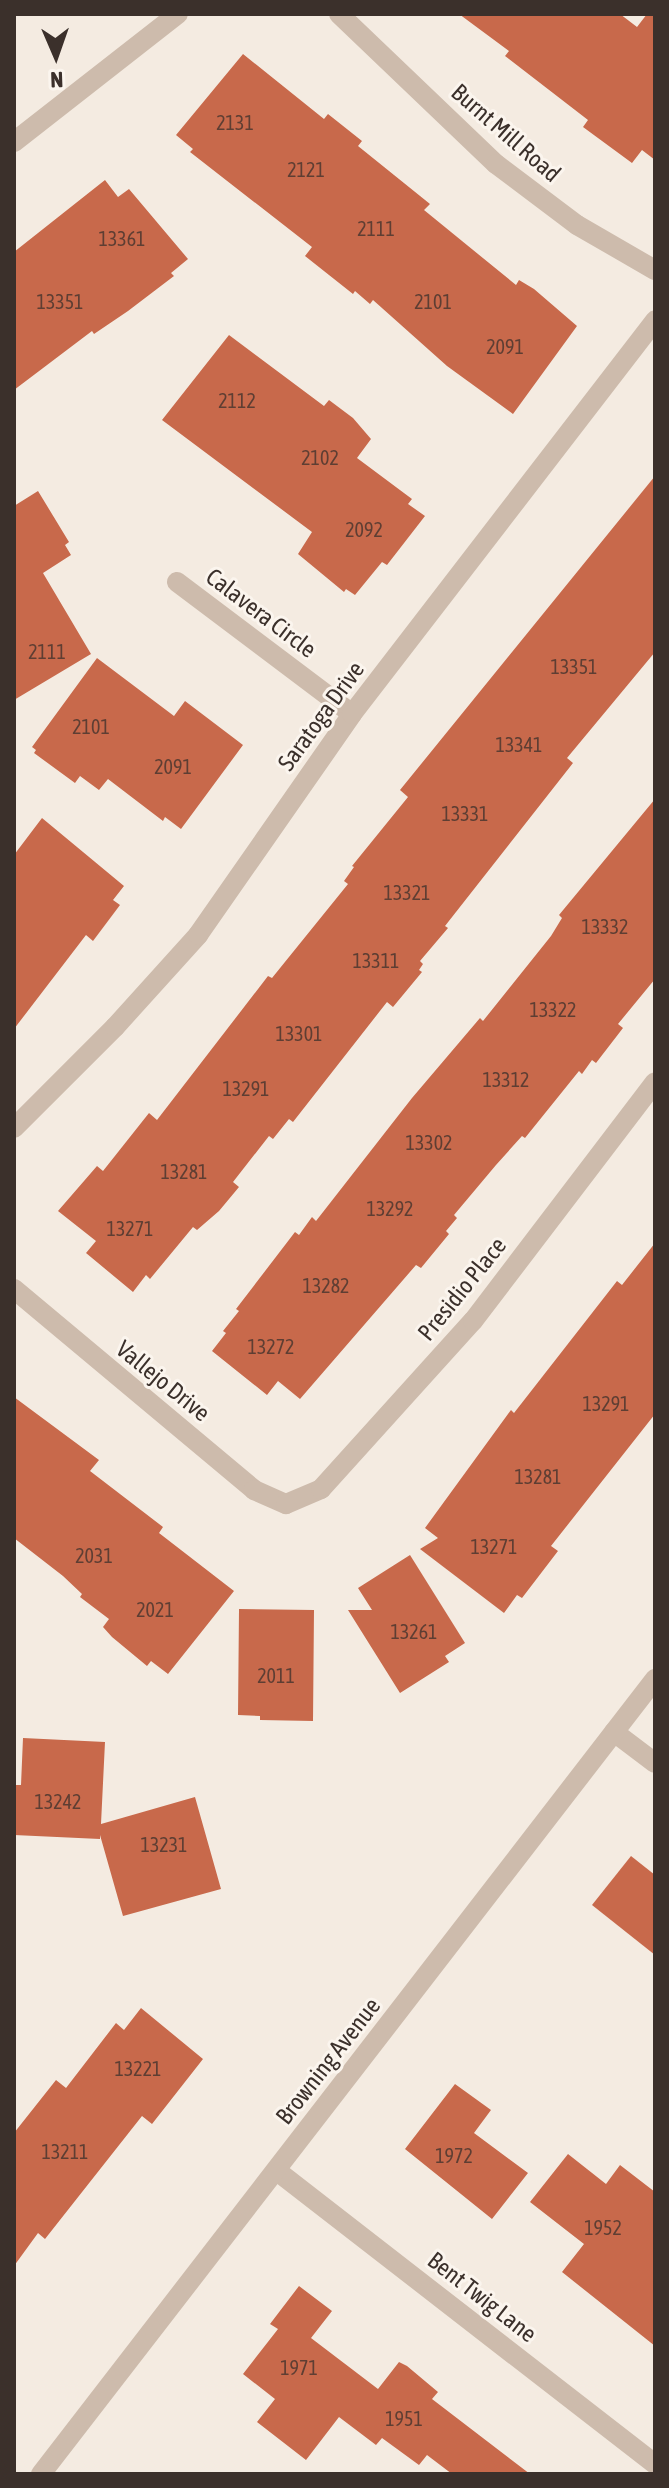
<!DOCTYPE html>
<style>
body{margin:0}
#map{position:relative;width:669px;height:2488px;overflow:hidden;background:#f4ebe1;font-family:"Asap Condensed",sans-serif}
div>[style]{position:absolute}
.building>*{inset:0;background:#c8694b}
.minor>*{height:20px;margin:-10px;padding:0 10px;transform-origin:10px;border-radius:10px;background:#cdbbac}
.tertiary>*{height:20px;margin:-10px;padding:0 10px;transform-origin:10px;border-radius:10px;background:#cdbbac}
span{translate:-50% -50%;white-space:nowrap;text-align:center;line-height:1.15;-webkit-text-stroke:6px #fbf5ee;paint-order:stroke}
.number-label{font-size:20px;color:#5e3e33}
.number-label span{-webkit-text-stroke-width:0}
.street-label{font-size:24px;color:#3b302b}
.frame{position:absolute;inset:0;border:16px solid #3b302b;pointer-events:none}
.north{position:absolute;left:16px;top:16px;width:80px;height:80px;-webkit-text-stroke:6px #fbf5ee;paint-order:stroke;rotate:178deg;font-size:22px;font-weight:700;line-height:32px;text-align:center;color:#3b302b}
.north::after{content:'';display:block;margin:auto;width:28px;height:36px;background:#3b302b;clip-path:polygon(50% 0,100% 100%,50% 72%,0 100%)}
</style>
<div id="map">
<div class="building">
<i style="clip-path:polygon(459px 14px,620px 14px,637px 27px,647px 14px,655px 14px,655px 160px,642px 150px,632px 163px,583px 127px,588px 120px,505px 56px,509px 51px)"></i>
<i style="clip-path:polygon(243px 54px,324px 119px,328px 114px,362px 141px,358px 146px,430px 204px,424px 210px,516px 285px,519px 280px,534px 289px,577px 326px,513px 414px,447px 366px,373px 300px,370px 304px,355px 291px,353px 294px,305px 256px,312px 247px,190px 152px,193px 149px,176px 135px)"></i>
<i style="clip-path:polygon(105px 180px,118px 197px,129px 189px,188px 259px,171px 273px,174px 276px,128px 311px,94px 334px,92px 331px,14px 390px,14px 252px)"></i>
<i style="clip-path:polygon(229px 335px,324px 406px,329px 400px,353px 418px,371px 439px,357px 458px,412px 499px,408px 504px,425px 516px,387px 565px,382px 562px,355px 595px,346px 589px,344px 592px,298px 554px,312px 532px,162px 420px)"></i>
<i style="clip-path:polygon(655px 476px,655px 652px,567px 758px,573px 763px,445px 926px,448px 928px,420px 961px,423px 964px,419px 970px,422px 972px,393px 1007px,387px 1002px,293px 1122px,289px 1119px,273px 1139px,269px 1136px,233px 1182px,239px 1187px,219px 1211px,197px 1230px,193px 1227px,150px 1279px,146px 1275px,133px 1292px,86px 1253px,96px 1241px,58px 1211px,97px 1166px,103px 1171px,149px 1113px,157px 1120px,268px 976px,272px 978px,348px 884px,344px 881px,354px 867px,352px 866px,408px 797px,400px 790px)"></i>
<i style="clip-path:polygon(38px 491px,69px 542px,65px 545px,71px 555px,43px 573px,91px 654px,14px 700px,14px 506px)"></i>
<i style="clip-path:polygon(97px 658px,174px 716px,185px 701px,243px 745px,181px 829px,165px 817px,163px 821px,108px 779px,99px 790px,80px 776px,75px 783px,34px 753px,36px 750px,32px 747px)"></i>
<i style="clip-path:polygon(655px 799px,655px 979px,618px 1024px,623px 1028px,596px 1063px,592px 1060px,582px 1074px,579px 1071px,525px 1138px,522px 1136px,496px 1165px,454px 1215px,457px 1218px,446px 1231px,449px 1234px,421px 1268px,416px 1265px,300px 1399px,278px 1381px,267px 1395px,212px 1351px,226px 1333px,223px 1331px,239px 1311px,236px 1309px,295px 1232px,299px 1235px,312px 1217px,316px 1221px,412px 1098px,480px 1018px,483px 1021px,551px 936px,562px 918px,559px 915px)"></i>
<i style="clip-path:polygon(42px 818px,124px 886px,113px 900px,120px 905px,93px 941px,86px 935px,14px 1029px,14px 855px)"></i>
<i style="clip-path:polygon(655px 1243px,655px 1414px,551px 1546px,558px 1551px,522px 1598px,517px 1595px,504px 1613px,420px 1549px,438px 1538px,425px 1528px,511px 1410px,514px 1413px,617px 1281px,622px 1285px)"></i>
<i style="clip-path:polygon(14px 1397px,99px 1460px,90px 1471px,163px 1527px,159px 1533px,234px 1591px,168px 1674px,151px 1661px,147px 1666px,112px 1637px,103px 1627px,109px 1619px,80px 1597px,82px 1594px,63px 1576px,14px 1538px)"></i>
<i style="clip-path:polygon(410px 1555px,465px 1643px,445px 1656px,449px 1662px,400px 1693px,348px 1610px,372px 1610px,358px 1588px)"></i>
<i style="clip-path:polygon(239px 1609px,314px 1610px,313px 1721px,260px 1720px,260px 1716px,238px 1715px)"></i>
<i style="clip-path:polygon(23px 1738px,105px 1742px,101px 1824px,195px 1797px,221px 1889px,123px 1916px,100px 1835px,100px 1839px,14px 1835px,14px 1785px,21px 1785px)"></i>
<i style="clip-path:polygon(631px 1856px,655px 1875px,655px 1955px,592px 1905px)"></i>
<i style="clip-path:polygon(141px 2008px,203px 2059px,152px 2124px,142px 2116px,45px 2239px,38px 2233px,14px 2266px,14px 2133px,56px 2080px,66px 2088px,116px 2023px,124px 2030px)"></i>
<i style="clip-path:polygon(455px 2084px,491px 2110px,474px 2133px,528px 2173px,492px 2219px,405px 2149px)"></i>
<i style="clip-path:polygon(568px 2154px,606px 2184px,620px 2165px,655px 2192px,655px 2346px,562px 2272px,584px 2244px,530px 2202px)"></i>
<i style="clip-path:polygon(299px 2286px,332px 2311px,311px 2338px,378px 2389px,399px 2362px,407px 2366px,438px 2392px,432px 2399px,530px 2474px,452px 2474px,427px 2455px,419px 2465px,382px 2438px,376px 2445px,339px 2417px,306px 2460px,257px 2422px,275px 2399px,243px 2374px,278px 2329px,270px 2324px)"></i>
</div>
<div class="minor">
<i style="left:339px;top:14px;width:217px;rotate:43.7deg"></i>
<i style="left:496px;top:164px;width:101px;rotate:37deg"></i>
<i style="left:577px;top:225px;width:90px;rotate:30deg"></i>
<i style="left:14px;top:142px;width:208px;rotate:-38deg"></i>
<i style="left:177px;top:582px;width:219px;rotate:37deg"></i>
<i style="left:14px;top:1128px;width:143px;rotate:-45deg"></i>
<i style="left:115px;top:1027px;width:124px;rotate:-47.9deg"></i>
<i style="left:198px;top:935px;width:269px;rotate:-55.1deg"></i>
<i style="left:352px;top:714px;width:497px;rotate:-52.4deg"></i>
<i style="left:14px;top:1289px;width:313px;rotate:39.9deg"></i>
<i style="left:254px;top:1490px;width:35px;rotate:24deg"></i>
<i style="left:286px;top:1504px;width:38px;rotate:-23deg"></i>
<i style="left:321px;top:1489px;width:227px;rotate:-47.9deg"></i>
<i style="left:473px;top:1321px;width:300px;rotate:-52.7deg"></i>
<i style="left:614px;top:1732px;width:51px;rotate:37.1deg"></i>
<i style="left:277px;top:2171px;width:478px;rotate:37.8deg"></i>
</div>
<div class="tertiary">
<i style="left:41px;top:2474px;width:1005px;rotate:-52.32deg"></i>
</div>
<div class="number-label">
<span style="left:235px;top:122px">2131</span>
<span style="left:306px;top:169px">2121</span>
<span style="left:376px;top:228px">2111</span>
<span style="left:122px;top:238px">13361</span>
<span style="left:60px;top:301px">13351</span>
<span style="left:433px;top:301px">2101</span>
<span style="left:505px;top:346px">2091</span>
<span style="left:237px;top:400px">2112</span>
<span style="left:320px;top:457px">2102</span>
<span style="left:364px;top:529px">2092</span>
<span style="left:47px;top:651px">2111</span>
<span style="left:574px;top:666px">13351</span>
<span style="left:91px;top:726px">2101</span>
<span style="left:519px;top:744px">13341</span>
<span style="left:173px;top:766px">2091</span>
<span style="left:465px;top:813px">13331</span>
<span style="left:407px;top:892px">13321</span>
<span style="left:605px;top:926px">13332</span>
<span style="left:376px;top:960px">13311</span>
<span style="left:553px;top:1009px">13322</span>
<span style="left:299px;top:1033px">13301</span>
<span style="left:506px;top:1079px">13312</span>
<span style="left:246px;top:1088px">13291</span>
<span style="left:429px;top:1142px">13302</span>
<span style="left:184px;top:1171px">13281</span>
<span style="left:390px;top:1208px">13292</span>
<span style="left:130px;top:1228px">13271</span>
<span style="left:326px;top:1285px">13282</span>
<span style="left:271px;top:1346px">13272</span>
<span style="left:606px;top:1403px">13291</span>
<span style="left:538px;top:1476px">13281</span>
<span style="left:494px;top:1546px">13271</span>
<span style="left:94px;top:1555px">2031</span>
<span style="left:155px;top:1609px">2021</span>
<span style="left:414px;top:1631px">13261</span>
<span style="left:276px;top:1675px">2011</span>
<span style="left:58px;top:1801px">13242</span>
<span style="left:164px;top:1844px">13231</span>
<span style="left:138px;top:2068px">13221</span>
<span style="left:65px;top:2151px">13211</span>
<span style="left:454px;top:2155px">1972</span>
<span style="left:603px;top:2227px">1952</span>
<span style="left:299px;top:2367px">1971</span>
<span style="left:404px;top:2418px">1951</span>
</div>
<div class="street-label">
<span style="left:506px;top:133px;rotate:41deg">Burnt Mill Road</span>
<span style="left:261px;top:613px;rotate:37deg">Calavera Circle</span>
<span style="left:321px;top:716px;rotate:-54deg">Saratoga Drive</span>
<span style="left:462px;top:1289px;rotate:-51deg">Presidio Place</span>
<span style="left:163px;top:1381px;rotate:39deg">Vallejo Drive</span>
<span style="left:328px;top:2061px;rotate:-52deg">Browning Avenue</span>
<span style="left:482px;top:2297px;rotate:38deg">Bent Twig Lane</span>
</div>
<div class="frame"></div>
<div class="north">N</div>
</div>
